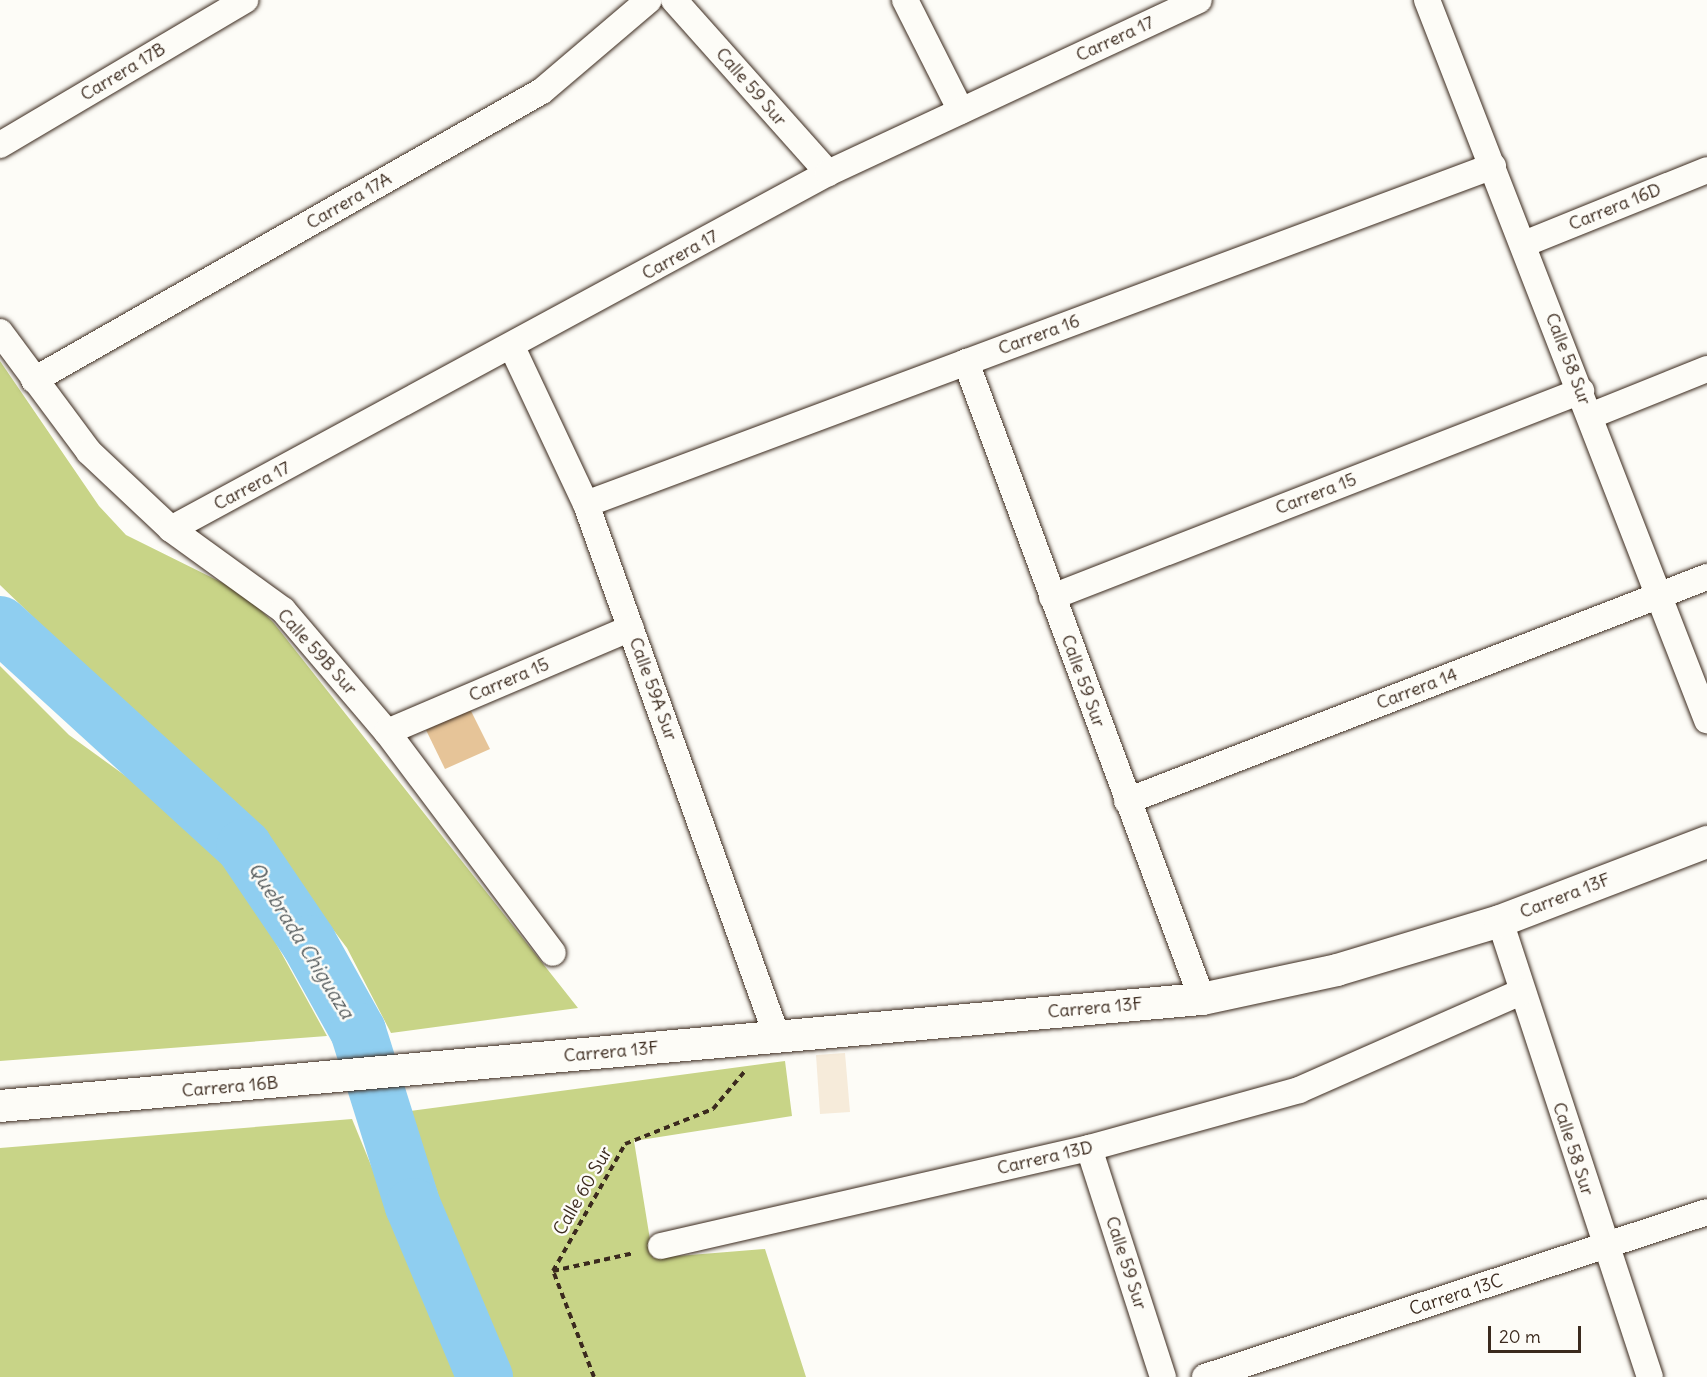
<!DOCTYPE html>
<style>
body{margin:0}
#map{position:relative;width:1707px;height:1377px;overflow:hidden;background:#fdfcf7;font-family:Delius,sans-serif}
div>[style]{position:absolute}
.built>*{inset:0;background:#f6ebda}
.green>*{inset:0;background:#c8d487}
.river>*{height:56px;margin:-28px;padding:0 28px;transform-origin:28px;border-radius:28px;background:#8fcef0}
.building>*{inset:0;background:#e6c498}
.path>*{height:4px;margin-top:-2px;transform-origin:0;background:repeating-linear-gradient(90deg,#3b2a1e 0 6px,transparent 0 10.5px)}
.roads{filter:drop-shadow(0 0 2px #3b2a1e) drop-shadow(0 0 2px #3b2a1e)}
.minor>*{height:26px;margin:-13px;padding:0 13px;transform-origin:13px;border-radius:13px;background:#fdfcf7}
.tertiary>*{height:32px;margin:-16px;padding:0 16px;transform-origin:16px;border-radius:16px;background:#fdfcf7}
span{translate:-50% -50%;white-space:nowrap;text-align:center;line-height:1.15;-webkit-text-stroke:5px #fdfcf7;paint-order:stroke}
.street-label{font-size:18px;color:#3b2a1e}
.water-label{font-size:20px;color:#545b5d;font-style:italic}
.scale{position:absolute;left:1488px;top:1326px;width:93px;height:27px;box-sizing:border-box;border:3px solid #3b2a1e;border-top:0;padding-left:8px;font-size:18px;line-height:21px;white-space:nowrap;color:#3b2a1e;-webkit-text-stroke:4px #fdfcf7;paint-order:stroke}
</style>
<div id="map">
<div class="built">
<i style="clip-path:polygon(845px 1053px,850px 1112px,820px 1114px,816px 1055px)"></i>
</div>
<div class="green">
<i style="clip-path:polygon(0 361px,99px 506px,126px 535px,243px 593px,273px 622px,578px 1008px,391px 1033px,347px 948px,268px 843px,0 585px)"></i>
<i style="clip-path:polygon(0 666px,69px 735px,174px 811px,233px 865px,327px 1036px,0 1061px)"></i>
<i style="clip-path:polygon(785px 1061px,792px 1116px,634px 1141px,653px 1258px,765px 1249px,806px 1377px,510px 1377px,473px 1298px,410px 1111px)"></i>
<i style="clip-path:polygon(352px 1119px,458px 1377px,0 1377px,0 1148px)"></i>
</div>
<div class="river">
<i style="left:0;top:624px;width:331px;rotate:42.4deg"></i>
<i style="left:244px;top:847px;width:116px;rotate:55.9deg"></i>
<i style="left:309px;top:943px;width:101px;rotate:60.9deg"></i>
<i style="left:358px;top:1031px;width:183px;rotate:72.6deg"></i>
<i style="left:413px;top:1206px;width:186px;rotate:67.2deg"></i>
</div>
<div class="building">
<i style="clip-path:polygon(470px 709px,490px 749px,445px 769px,426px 730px)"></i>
</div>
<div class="path">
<i style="left:553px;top:1271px;width:83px;rotate:-12.5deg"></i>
<i style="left:594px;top:1377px;width:114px;rotate:-111.1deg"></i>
<i style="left:553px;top:1271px;width:146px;rotate:-60.4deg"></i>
<i style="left:625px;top:1144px;width:95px;rotate:-21.7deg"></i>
<i style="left:713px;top:1109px;width:50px;rotate:-49.9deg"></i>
</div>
<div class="roads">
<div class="minor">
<i style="left:674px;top:0;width:232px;rotate:48.3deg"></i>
<i style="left:905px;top:0;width:124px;rotate:63.2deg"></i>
<i style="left:1427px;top:0;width:773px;rotate:68.75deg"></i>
<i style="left:0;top:145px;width:285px;rotate:-30.6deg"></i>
<i style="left:1524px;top:244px;width:197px;rotate:-22deg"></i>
<i style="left:0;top:332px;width:149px;rotate:53.4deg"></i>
<i style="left:89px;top:452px;width:112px;rotate:43.2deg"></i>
<i style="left:171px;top:529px;width:138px;rotate:35.9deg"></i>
<i style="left:283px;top:610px;width:160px;rotate:49.6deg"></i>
<i style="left:387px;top:732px;width:276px;rotate:53.1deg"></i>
<i style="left:512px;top:347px;width:174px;rotate:64.8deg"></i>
<i style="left:586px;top:504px;width:566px;rotate:70.28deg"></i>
<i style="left:966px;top:362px;width:679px;rotate:69.67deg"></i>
<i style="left:34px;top:380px;width:584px;rotate:-29.64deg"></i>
<i style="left:542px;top:91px;width:140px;rotate:-40.4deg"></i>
<i style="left:1590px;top:416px;width:126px;rotate:-21.9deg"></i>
<i style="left:586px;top:504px;width:968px;rotate:-20.44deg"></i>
<i style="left:171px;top:529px;width:747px;rotate:-28.45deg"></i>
<i style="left:828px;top:173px;width:409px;rotate:-25deg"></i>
<i style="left:1052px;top:597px;width:568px;rotate:-21.28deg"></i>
<i style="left:387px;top:732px;width:265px;rotate:-23.1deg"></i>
<i style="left:1127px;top:801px;width:622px;rotate:-21.12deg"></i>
<i style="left:1500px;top:921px;width:480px;rotate:71.8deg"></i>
<i style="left:1089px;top:1148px;width:241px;rotate:72.1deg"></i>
<i style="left:661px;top:1246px;width:439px;rotate:-12.9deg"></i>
<i style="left:1089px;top:1148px;width:218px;rotate:-15.4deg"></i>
<i style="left:1299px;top:1090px;width:243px;rotate:-23.8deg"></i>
<i style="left:1205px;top:1377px;width:528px;rotate:-18.19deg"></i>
</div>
<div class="tertiary">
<i style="left:0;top:1106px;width:1207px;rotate:-5.09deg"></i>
<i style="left:1202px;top:999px;width:138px;rotate:-12.1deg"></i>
<i style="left:1337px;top:970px;width:170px;rotate:-16.7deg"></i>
<i style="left:1500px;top:921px;width:222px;rotate:-20.9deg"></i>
</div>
</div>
<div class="street-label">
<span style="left:1115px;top:39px;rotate:-25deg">Carrera 17</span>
<span style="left:123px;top:72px;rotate:-31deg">Carrera 17B</span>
<span style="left:751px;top:87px;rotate:49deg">Calle 59 Sur</span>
<span style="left:349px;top:201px;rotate:-30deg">Carrera 17A</span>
<span style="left:1615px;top:207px;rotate:-22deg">Carrera 16D</span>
<span style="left:680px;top:255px;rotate:-29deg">Carrera 17</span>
<span style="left:1039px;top:335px;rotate:-20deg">Carrera 16</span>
<span style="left:1568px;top:359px;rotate:69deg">Calle 58 Sur</span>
<span style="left:252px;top:486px;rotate:-28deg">Carrera 17</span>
<span style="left:1316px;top:494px;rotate:-21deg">Carrera 15</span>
<span style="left:317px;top:652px;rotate:48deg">Calle 59B Sur</span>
<span style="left:509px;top:680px;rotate:-23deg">Carrera 15</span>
<span style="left:1083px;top:681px;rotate:70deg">Calle 59 Sur</span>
<span style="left:653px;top:689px;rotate:70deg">Calle 59A Sur</span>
<span style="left:1417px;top:689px;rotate:-21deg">Carrera 14</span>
<span style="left:1565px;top:896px;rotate:-21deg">Carrera 13F</span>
<span style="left:1095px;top:1008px;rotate:-5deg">Carrera 13F</span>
<span style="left:611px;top:1052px;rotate:-5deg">Carrera 13F</span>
<span style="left:230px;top:1087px;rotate:-5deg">Carrera 16B</span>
<span style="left:1573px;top:1149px;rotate:72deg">Calle 58 Sur</span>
<span style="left:1045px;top:1158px;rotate:-13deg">Carrera 13D</span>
<span style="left:583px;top:1191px;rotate:-60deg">Calle 60 Sur</span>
<span style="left:1126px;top:1263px;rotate:72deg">Calle 59 Sur</span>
<span style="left:1456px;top:1295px;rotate:-18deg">Carrera 13C</span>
</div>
<div class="water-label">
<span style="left:302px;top:940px;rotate:58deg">Quebrada Chiguaza</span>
</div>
<div class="scale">20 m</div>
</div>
